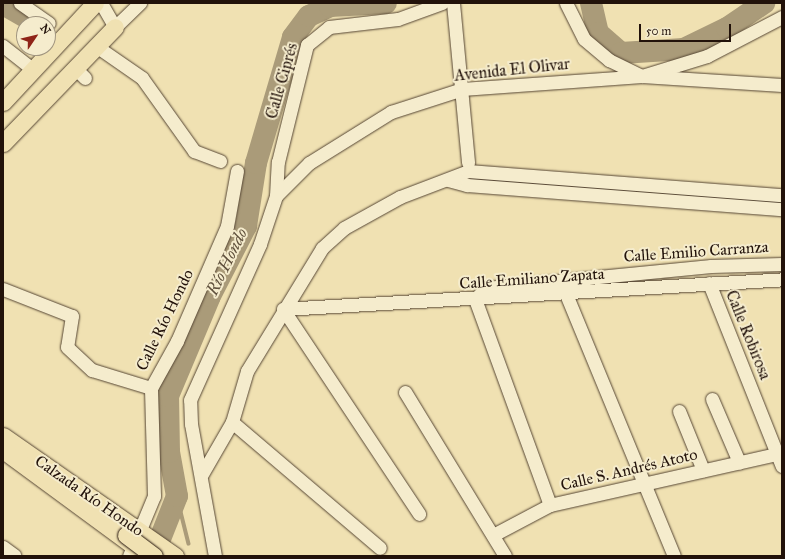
<!DOCTYPE html>
<meta charset="utf-8">
<style>
body{margin:0}
#map{position:relative;width:785px;height:559px;overflow:hidden;background:#f0e1b2;font-family:"IM FELL Great Primer",serif}
div>[style]{position:absolute}
.stream>*{height:3.5px;margin:-1.75px;padding:0 1.75px;transform-origin:1.75px;border-radius:1.75px;background:#aa9b79}
.river>*{height:22px;margin:-11px;padding:0 11px;transform-origin:11px;border-radius:11px;background:#aa9b79}
.roads{filter:drop-shadow(0 0 1px #564634) drop-shadow(0 0 1px #564634)}
.minor>*{height:13px;margin:-6.5px;padding:0 6.5px;transform-origin:6.5px;border-radius:6.5px;background:#f5eccd}
.major>*{height:17px;margin:-8.5px;padding:0 8.5px;transform-origin:8.5px;border-radius:8.5px;background:#f0e1b2}
.bridges{filter:drop-shadow(0 0 1px #22120a) drop-shadow(0 0 1px #22120a)}
.major-bridge>*{height:17px;margin:-8.5px;padding:0 8.5px;transform-origin:8.5px;border-radius:8.5px;background:#f0e1b2}
span{translate:-50% -50%;white-space:nowrap;text-align:center;line-height:1.15;-webkit-text-stroke:4px #f5eccd;paint-order:stroke}
.street-label{font-size:16px;color:#22120a}
.water-label{font-size:17px;color:#5f503c;font-style:italic}
.frame{position:absolute;inset:0;border:4px solid #22120a;pointer-events:none}
.north{position:absolute;left:16px;top:16px;width:40px;height:40px;box-sizing:border-box;background:#f5eccd;border:1px solid #a1957f;border-radius:50%;rotate:55deg;font-size:11px;font-weight:700;line-height:16px;text-align:center;color:#22120a}
.north::after{content:'';display:block;margin:auto;width:14px;height:18px;background:#8f2418;clip-path:polygon(50% 0,100% 100%,50% 72%,0 100%)}
.scale{position:absolute;left:639px;top:24px;width:92px;height:18px;box-sizing:border-box;border:2px solid #22120a;border-top:0;padding-left:5px;font-size:12px;line-height:14px;white-space:nowrap;color:#22120a;-webkit-text-stroke:3px #f5eccd;paint-order:stroke}
</style>
<div id="map">
<div class="stream">
<i style="left:177px;top:496px;width:49px;rotate:76deg"></i>
</div>
<div class="river">
<i style="left:591px;top:3px;width:31px;rotate:77deg"></i>
<i style="left:598px;top:33px;width:30px;rotate:41deg"></i>
<i style="left:621px;top:53px;width:63px;rotate:-3.6deg"></i>
<i style="left:684px;top:49px;width:48px;rotate:-26deg"></i>
<i style="left:727px;top:28px;width:45px;rotate:-34deg"></i>
<i style="left:3px;top:4px;width:39px;rotate:30deg"></i>
<i style="left:160px;top:539px;width:46px;rotate:-68.4deg"></i>
<i style="left:177px;top:496px;width:45px;rotate:-100.3deg"></i>
<i style="left:169px;top:452px;width:56px;rotate:-91deg"></i>
<i style="left:168px;top:396px;width:108px;rotate:-67.2deg"></i>
<i style="left:210px;top:296px;width:79px;rotate:-62.8deg"></i>
<i style="left:246px;top:226px;width:64px;rotate:-81deg"></i>
<i style="left:256px;top:163px;width:131px;rotate:-73.6deg"></i>
<i style="left:293px;top:37px;width:26px;rotate:-53deg"></i>
<i style="left:309px;top:16px;width:23px;rotate:-25deg"></i>
<i style="left:330px;top:6px;width:56px;rotate:-3.1deg"></i>
</div>
<div class="roads">
<div class="minor">
<i style="left:20px;top:3px;width:35px;rotate:35deg"></i>
<i style="left:101px;top:3px;width:28px;rotate:60deg"></i>
<i style="left:115px;top:27px;width:35px;rotate:-44deg"></i>
<i style="left:453px;top:3px;width:160px;rotate:84.6deg"></i>
<i style="left:566px;top:3px;width:40px;rotate:63.4deg"></i>
<i style="left:584px;top:39px;width:33px;rotate:40deg"></i>
<i style="left:609px;top:60px;width:37px;rotate:26deg"></i>
<i style="left:642px;top:76px;width:68px;rotate:-17.1deg"></i>
<i style="left:707px;top:56px;width:85px;rotate:-27.5deg"></i>
<i style="left:3px;top:46px;width:39px;rotate:38deg"></i>
<i style="left:96px;top:46px;width:56px;rotate:34.8deg"></i>
<i style="left:142px;top:78px;width:90px;rotate:54.5deg"></i>
<i style="left:194px;top:151px;width:28px;rotate:21deg"></i>
<i style="left:75px;top:68px;width:14px;rotate:45deg"></i>
<i style="left:448px;top:180px;width:20px;rotate:15deg"></i>
<i style="left:467px;top:185px;width:316px;rotate:4.4deg"></i>
<i style="left:276px;top:196px;width:47px;rotate:-45deg"></i>
<i style="left:309px;top:163px;width:97px;rotate:-31.9deg"></i>
<i style="left:391px;top:112px;width:75px;rotate:-17.9deg"></i>
<i style="left:462px;top:89px;width:180px;rotate:-4.1deg"></i>
<i style="left:642px;top:76px;width:140px;rotate:3.7deg"></i>
<i style="left:709px;top:283px;width:197px;rotate:68.3deg"></i>
<i style="left:3px;top:289px;width:74px;rotate:21.4deg"></i>
<i style="left:72px;top:316px;width:31px;rotate:99deg"></i>
<i style="left:67px;top:347px;width:34px;rotate:43deg"></i>
<i style="left:92px;top:370px;width:62px;rotate:17deg"></i>
<i style="left:566px;top:294px;width:283px;rotate:67.6deg"></i>
<i style="left:283px;top:309px;width:500px;rotate:-3.4deg"></i>
<i style="left:283px;top:309px;width:246px;rotate:56.4deg"></i>
<i style="left:405px;top:392px;width:192px;rotate:58.6deg"></i>
<i style="left:712px;top:399px;width:69px;rotate:66.8deg"></i>
<i style="left:679px;top:411px;width:64px;rotate:67.9deg"></i>
<i style="left:232px;top:422px;width:194px;rotate:40.4deg"></i>
<i style="left:202px;top:474px;width:60px;rotate:-60deg"></i>
<i style="left:232px;top:422px;width:53px;rotate:-73.6deg"></i>
<i style="left:247px;top:371px;width:144px;rotate:-58.6deg"></i>
<i style="left:322px;top:248px;width:30px;rotate:-42deg"></i>
<i style="left:344px;top:228px;width:64px;rotate:-29deg"></i>
<i style="left:400px;top:197px;width:73px;rotate:-20.9deg"></i>
<i style="left:468px;top:171px;width:315px;rotate:4.4deg"></i>
<i style="left:550px;top:505px;width:219px;rotate:-110deg"></i>
<i style="left:475px;top:299px;width:16px;rotate:-45deg"></i>
<i style="left:486px;top:288px;width:226px;rotate:-5.6deg"></i>
<i style="left:711px;top:266px;width:71px;rotate:-1.6deg"></i>
<i style="left:495px;top:534px;width:62px;rotate:-27.8deg"></i>
<i style="left:550px;top:505px;width:233px;rotate:-12.7deg"></i>
<i style="left:3px;top:547px;width:14px;rotate:36deg"></i>
<i style="left:129px;top:556px;width:65px;rotate:-67.4deg"></i>
<i style="left:154px;top:496px;width:108px;rotate:-91.6deg"></i>
<i style="left:151px;top:388px;width:54px;rotate:-61deg"></i>
<i style="left:177px;top:341px;width:125px;rotate:-66.5deg"></i>
<i style="left:227px;top:226px;width:56px;rotate:-79.7deg"></i>
<i style="left:215px;top:556px;width:134px;rotate:-100.3deg"></i>
<i style="left:191px;top:424px;width:24px;rotate:-92deg"></i>
<i style="left:190px;top:400px;width:171px;rotate:-65.8deg"></i>
<i style="left:260px;top:244px;width:51px;rotate:-71.6deg"></i>
<i style="left:276px;top:196px;width:34px;rotate:-87deg"></i>
<i style="left:278px;top:162px;width:121px;rotate:-76.1deg"></i>
<i style="left:307px;top:45px;width:28px;rotate:-39deg"></i>
<i style="left:329px;top:27px;width:69px;rotate:-6.6deg"></i>
<i style="left:398px;top:19px;width:47px;rotate:-20deg"></i>
</div>
<div class="major">
<i style="left:3px;top:102px;width:135px;rotate:-47.1deg"></i>
<i style="left:3px;top:143px;width:161px;rotate:-46deg"></i>
<i style="left:3px;top:436px;width:210px;rotate:34.9deg"></i>
<i style="left:3px;top:450px;width:164px;rotate:36.3deg"></i>
</div>
</div>
<div class="bridges">
<div class="major-bridge">
<i style="left:126px;top:535px;width:35px;rotate:37deg"></i>
</div>
</div>
<div class="street-label">
<span style="left:512px;top:70px;rotate:-6deg">Avenida El Olivar</span>
<span style="left:282px;top:81px;rotate:-74deg">Calle Ciprés</span>
<span style="left:696px;top:252px;rotate:-4deg">Calle Emilio Carranza</span>
<span style="left:532px;top:279px;rotate:-4deg">Calle Emiliano Zapata</span>
<span style="left:165px;top:320px;rotate:-64deg">Calle Río Hondo</span>
<span style="left:748px;top:335px;rotate:68deg">Calle Robirosa</span>
<span style="left:629px;top:470px;rotate:-13deg">Calle S. Andrés Atoto</span>
<span style="left:89px;top:496px;rotate:35deg">Calzada Río Hondo</span>
</div>
<div class="water-label">
<span style="left:227px;top:262px;rotate:-64deg">Río Hondo</span>
</div>
<div class="frame"></div>
<div class="north">N</div>
<div class="scale">50 m</div>
</div>
